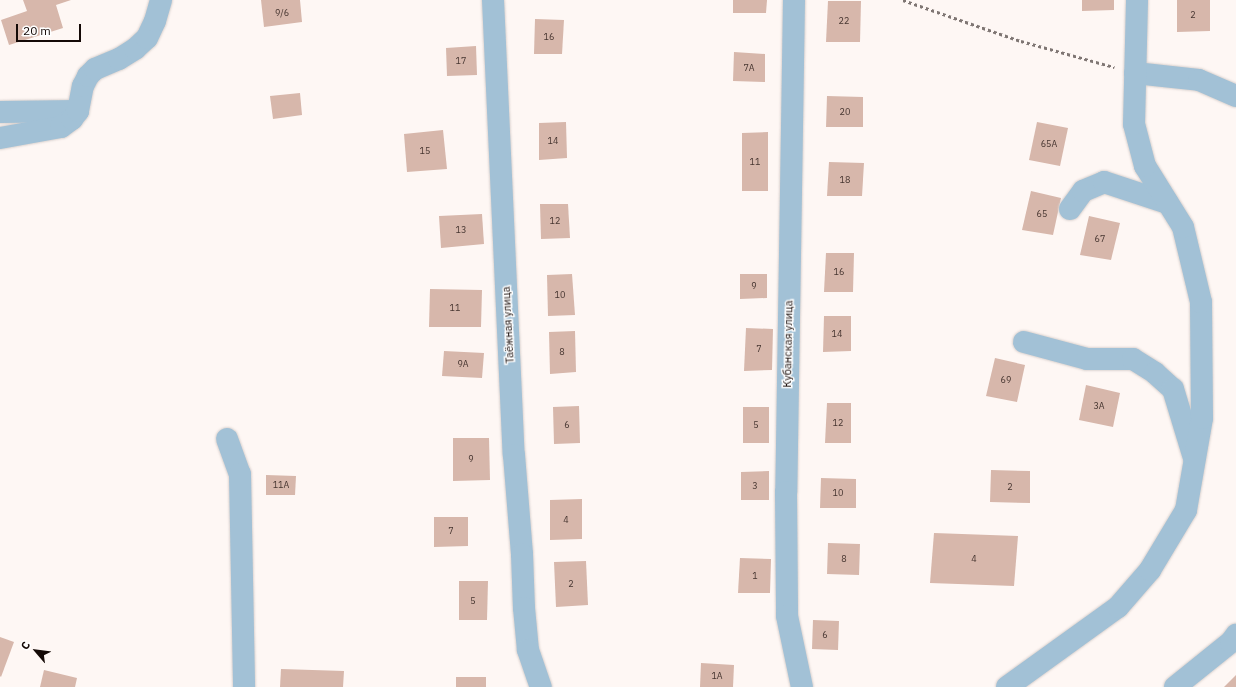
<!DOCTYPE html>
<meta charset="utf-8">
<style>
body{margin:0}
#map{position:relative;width:1236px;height:687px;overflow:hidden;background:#fef7f4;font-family:"IBM Plex Sans",sans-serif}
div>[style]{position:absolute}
.building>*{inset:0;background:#d7b7ab}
.path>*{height:2.5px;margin-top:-1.25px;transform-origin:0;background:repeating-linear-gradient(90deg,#7f7673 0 3px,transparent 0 6px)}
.roads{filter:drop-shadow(0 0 1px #d9d1ce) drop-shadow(0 0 1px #d9d1ce)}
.minor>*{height:22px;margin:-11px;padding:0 11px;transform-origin:11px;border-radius:11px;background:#a2c1d6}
span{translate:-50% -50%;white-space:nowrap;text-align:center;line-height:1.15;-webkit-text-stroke:3px #fff;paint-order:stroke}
.number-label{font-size:9px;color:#45342f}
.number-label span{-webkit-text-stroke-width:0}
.street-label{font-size:11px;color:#140906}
.north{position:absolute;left:16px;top:631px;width:40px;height:40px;-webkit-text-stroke:3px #fff;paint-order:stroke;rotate:298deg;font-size:11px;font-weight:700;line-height:16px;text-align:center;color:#140906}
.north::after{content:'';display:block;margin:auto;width:14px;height:18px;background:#140906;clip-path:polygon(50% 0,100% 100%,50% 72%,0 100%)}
.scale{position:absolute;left:16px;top:24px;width:65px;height:18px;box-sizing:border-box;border:2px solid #140906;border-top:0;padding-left:5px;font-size:12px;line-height:14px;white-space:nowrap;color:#140906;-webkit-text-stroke:3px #fff;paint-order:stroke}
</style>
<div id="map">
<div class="building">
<i style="clip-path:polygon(23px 0,71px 0,56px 5px,63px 28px,9px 45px,1px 20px,27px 11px)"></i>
<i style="clip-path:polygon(261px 0,300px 0,302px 22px,264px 27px)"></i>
<i style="clip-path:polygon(733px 0,767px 0,766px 13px,733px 13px)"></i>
<i style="clip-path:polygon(1082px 0,1114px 0,1114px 10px,1082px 11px)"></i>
<i style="clip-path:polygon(1177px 0,1210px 0,1210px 31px,1177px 32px)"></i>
<i style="clip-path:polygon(828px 1px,861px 1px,860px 42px,826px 42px)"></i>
<i style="clip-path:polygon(535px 19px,564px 20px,562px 54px,534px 54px)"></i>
<i style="clip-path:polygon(476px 46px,477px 75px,447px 76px,446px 48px)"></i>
<i style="clip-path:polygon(734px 52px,765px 54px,765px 82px,733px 81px)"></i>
<i style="clip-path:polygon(300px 93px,302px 115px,273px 119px,270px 96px)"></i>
<i style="clip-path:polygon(827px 96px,863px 97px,863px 127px,826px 127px)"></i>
<i style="clip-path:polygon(566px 122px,567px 158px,539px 160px,539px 123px)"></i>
<i style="clip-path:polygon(1037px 122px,1068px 128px,1060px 166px,1029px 160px)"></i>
<i style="clip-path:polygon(443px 130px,447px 169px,407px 172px,404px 134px)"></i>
<i style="clip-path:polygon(768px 132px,768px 191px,742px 191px,742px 133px)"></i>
<i style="clip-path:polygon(829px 162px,864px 163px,862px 196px,827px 196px)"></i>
<i style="clip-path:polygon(1031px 191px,1061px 198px,1053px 235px,1022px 230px)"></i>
<i style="clip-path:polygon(540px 204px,568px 204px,570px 238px,541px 239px)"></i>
<i style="clip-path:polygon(482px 214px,484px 244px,441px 248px,439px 216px)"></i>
<i style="clip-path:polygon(1089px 216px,1120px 223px,1111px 260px,1080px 255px)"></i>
<i style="clip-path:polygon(826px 253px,854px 253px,853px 292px,824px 292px)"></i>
<i style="clip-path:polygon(572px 274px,575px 315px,548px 316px,547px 275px)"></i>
<i style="clip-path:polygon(740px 274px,767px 274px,767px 298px,740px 299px)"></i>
<i style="clip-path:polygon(430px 289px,482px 290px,481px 327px,429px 327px)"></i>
<i style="clip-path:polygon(824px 316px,851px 316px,851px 351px,823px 352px)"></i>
<i style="clip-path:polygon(746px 328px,773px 329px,772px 370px,744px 371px)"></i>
<i style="clip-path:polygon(575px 331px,576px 372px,550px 374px,549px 332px)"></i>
<i style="clip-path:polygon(444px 351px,484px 353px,482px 378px,442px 376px)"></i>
<i style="clip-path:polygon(995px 358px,1025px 365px,1017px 402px,986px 396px)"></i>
<i style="clip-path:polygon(1086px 385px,1120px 393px,1113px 427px,1079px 420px)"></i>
<i style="clip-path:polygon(827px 403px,851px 403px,851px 443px,825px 443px)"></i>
<i style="clip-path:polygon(579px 406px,580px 443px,554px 444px,553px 407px)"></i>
<i style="clip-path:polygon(743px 407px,769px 407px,769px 443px,743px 443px)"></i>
<i style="clip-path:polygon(453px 438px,489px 438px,490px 480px,453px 481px)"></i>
<i style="clip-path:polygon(991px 470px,1030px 471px,1030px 503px,990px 502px)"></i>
<i style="clip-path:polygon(769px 471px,769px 500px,741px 500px,741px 472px)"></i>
<i style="clip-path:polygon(266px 475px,296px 476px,295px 495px,266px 495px)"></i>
<i style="clip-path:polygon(821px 478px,856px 479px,856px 508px,820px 508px)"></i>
<i style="clip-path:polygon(582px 499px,582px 539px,550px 540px,550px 500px)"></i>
<i style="clip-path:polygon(434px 517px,468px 517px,468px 546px,434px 547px)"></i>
<i style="clip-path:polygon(934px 533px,1018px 536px,1014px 586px,930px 583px)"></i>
<i style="clip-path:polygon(828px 543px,860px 544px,859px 575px,827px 574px)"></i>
<i style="clip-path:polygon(740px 558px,771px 559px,770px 593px,738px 593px)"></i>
<i style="clip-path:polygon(586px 561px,588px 605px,556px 607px,554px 562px)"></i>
<i style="clip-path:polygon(459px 581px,488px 581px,487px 620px,459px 620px)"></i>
<i style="clip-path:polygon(813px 620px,839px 621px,838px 650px,812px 649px)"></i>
<i style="clip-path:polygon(0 637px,14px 642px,1px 677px,0 676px)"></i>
<i style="clip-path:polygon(701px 663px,734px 665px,733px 687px,700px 687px)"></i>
<i style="clip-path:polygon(281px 669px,344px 671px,343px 687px,280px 687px)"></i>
<i style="clip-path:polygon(44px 670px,77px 678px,75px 687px,40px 687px)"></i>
<i style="clip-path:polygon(1236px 675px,1236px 687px,1224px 687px)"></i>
<i style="clip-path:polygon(456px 677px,486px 677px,486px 687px,456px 687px)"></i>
</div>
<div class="path">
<i style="left:903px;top:0;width:125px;rotate:19.2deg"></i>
<i style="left:1021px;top:41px;width:97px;rotate:15.6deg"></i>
</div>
<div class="roads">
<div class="minor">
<i style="left:493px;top:0;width:455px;rotate:87.4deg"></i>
<i style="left:514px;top:455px;width:99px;rotate:85.4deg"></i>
<i style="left:522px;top:554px;width:54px;rotate:87.9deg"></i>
<i style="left:524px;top:608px;width:42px;rotate:84.6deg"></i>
<i style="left:528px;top:650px;width:39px;rotate:71deg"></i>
<i style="left:794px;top:0;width:492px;rotate:90.9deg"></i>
<i style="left:786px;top:492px;width:124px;rotate:89.5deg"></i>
<i style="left:787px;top:616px;width:73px;rotate:78.1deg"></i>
<i style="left:1135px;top:73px;width:64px;rotate:6.2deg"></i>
<i style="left:1199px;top:80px;width:40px;rotate:23.4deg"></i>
<i style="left:0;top:112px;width:78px;rotate:-0.7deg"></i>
<i style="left:0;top:138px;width:62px;rotate:-10.2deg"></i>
<i style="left:61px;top:127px;width:14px;rotate:-36deg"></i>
<i style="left:72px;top:119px;width:10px;rotate:-53deg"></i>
<i style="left:78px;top:111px;width:25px;rotate:-79deg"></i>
<i style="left:83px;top:86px;width:11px;rotate:-63deg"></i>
<i style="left:88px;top:76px;width:10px;rotate:-45deg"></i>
<i style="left:95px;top:69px;width:26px;rotate:-23deg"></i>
<i style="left:119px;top:59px;width:19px;rotate:-32deg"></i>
<i style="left:135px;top:49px;width:16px;rotate:-43deg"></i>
<i style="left:147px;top:38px;width:19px;rotate:-65deg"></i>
<i style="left:155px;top:21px;width:22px;rotate:-74deg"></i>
<i style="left:1070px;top:209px;width:22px;rotate:-54deg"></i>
<i style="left:1083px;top:191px;width:23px;rotate:-23deg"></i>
<i style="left:1104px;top:182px;width:67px;rotate:18.2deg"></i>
<i style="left:1024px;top:342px;width:65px;rotate:15.1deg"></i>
<i style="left:1087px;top:359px;width:46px"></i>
<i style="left:1133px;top:359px;width:26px;rotate:32deg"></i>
<i style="left:1155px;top:373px;width:24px;rotate:42deg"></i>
<i style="left:1173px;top:389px;width:72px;rotate:73.1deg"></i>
<i style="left:227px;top:439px;width:37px;rotate:70deg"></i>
<i style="left:240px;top:474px;width:213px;rotate:88.9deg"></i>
<i style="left:1007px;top:687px;width:137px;rotate:-35.8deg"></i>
<i style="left:1118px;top:607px;width:49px;rotate:-49.1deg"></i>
<i style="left:1150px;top:570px;width:70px;rotate:-59deg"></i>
<i style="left:1186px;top:510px;width:93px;rotate:-80.1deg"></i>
<i style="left:1202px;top:418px;width:116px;rotate:-90.5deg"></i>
<i style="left:1201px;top:302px;width:77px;rotate:-103.5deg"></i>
<i style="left:1183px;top:227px;width:72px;rotate:-121.9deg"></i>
<i style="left:1145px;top:166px;width:43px;rotate:-104.7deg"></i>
<i style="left:1134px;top:124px;width:124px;rotate:-88.6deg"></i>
<i style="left:1175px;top:687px;width:72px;rotate:-38.8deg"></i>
<i style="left:1231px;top:642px;width:9px;rotate:-54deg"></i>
</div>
</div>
<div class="number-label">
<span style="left:282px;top:13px">9/6</span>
<span style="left:1193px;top:15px">2</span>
<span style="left:844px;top:21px">22</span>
<span style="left:549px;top:37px">16</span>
<span style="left:461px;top:61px">17</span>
<span style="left:749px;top:68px">7А</span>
<span style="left:845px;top:112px">20</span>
<span style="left:553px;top:141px">14</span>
<span style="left:1049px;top:144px">65А</span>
<span style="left:425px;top:151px">15</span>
<span style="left:755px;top:162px">11</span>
<span style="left:845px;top:180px">18</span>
<span style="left:1042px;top:214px">65</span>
<span style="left:555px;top:221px">12</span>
<span style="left:461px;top:230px">13</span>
<span style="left:1100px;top:239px">67</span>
<span style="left:839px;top:272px">16</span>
<span style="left:754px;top:286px">9</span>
<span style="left:560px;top:295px">10</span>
<span style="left:455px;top:308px">11</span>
<span style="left:837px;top:334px">14</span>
<span style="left:759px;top:349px">7</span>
<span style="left:562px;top:352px">8</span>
<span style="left:463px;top:364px">9А</span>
<span style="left:1006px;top:380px">69</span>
<span style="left:1099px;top:406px">3А</span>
<span style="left:838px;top:423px">12</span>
<span style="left:567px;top:425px">6</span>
<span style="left:756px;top:425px">5</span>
<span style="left:471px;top:459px">9</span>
<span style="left:281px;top:485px">11А</span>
<span style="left:755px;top:486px">3</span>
<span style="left:1010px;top:487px">2</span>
<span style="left:838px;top:493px">10</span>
<span style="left:566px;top:520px">4</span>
<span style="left:451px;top:531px">7</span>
<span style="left:844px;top:559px">8</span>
<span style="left:974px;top:559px">4</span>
<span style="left:755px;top:576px">1</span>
<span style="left:571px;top:584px">2</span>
<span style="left:473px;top:601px">5</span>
<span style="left:825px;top:635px">6</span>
<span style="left:717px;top:676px">1А</span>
</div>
<div class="street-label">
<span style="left:508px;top:325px;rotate:-93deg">Таёжная улица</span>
<span style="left:788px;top:344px;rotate:-89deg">Кубанская улица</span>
</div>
<div class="north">С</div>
<div class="scale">20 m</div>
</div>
